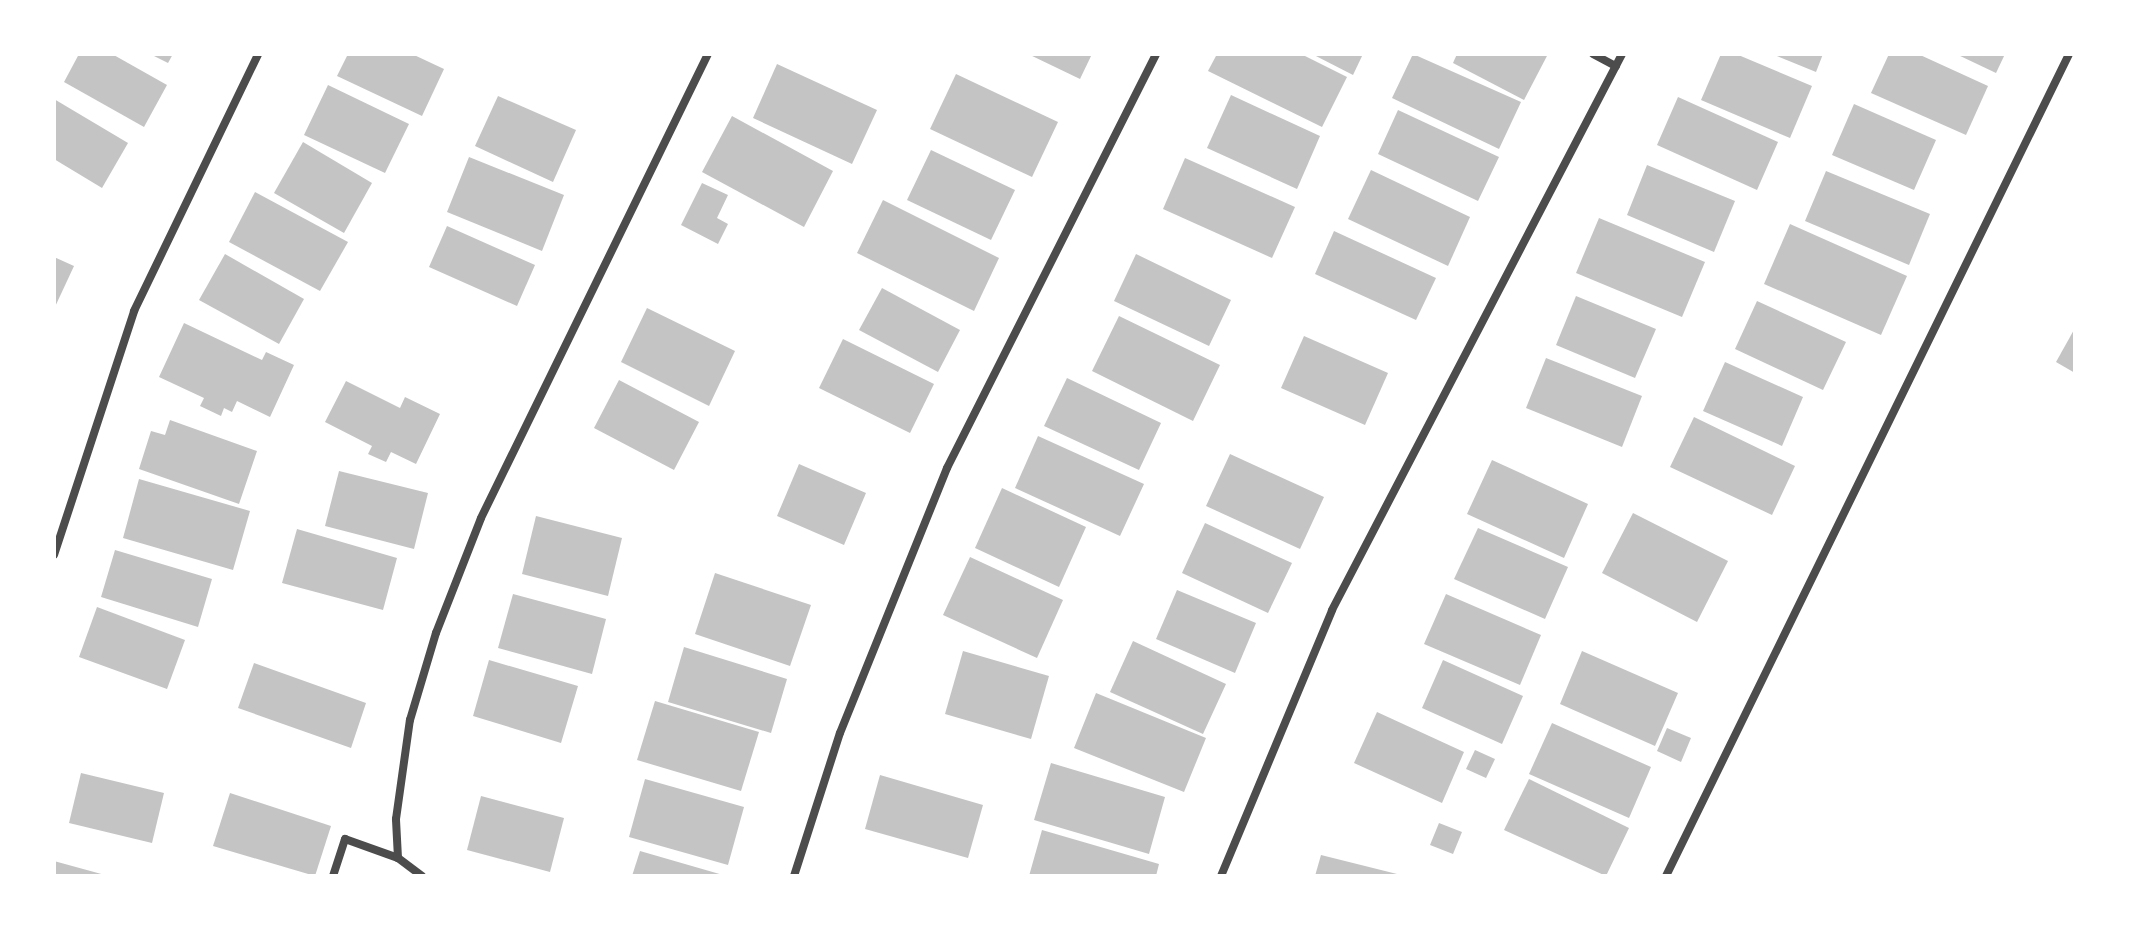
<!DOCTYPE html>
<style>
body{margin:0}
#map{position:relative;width:2129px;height:930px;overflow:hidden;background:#fff;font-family:"Public Sans",sans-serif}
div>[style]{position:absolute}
.building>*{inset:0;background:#c4c4c4}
.minor>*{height:8px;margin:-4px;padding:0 4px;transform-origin:4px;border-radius:4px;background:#4c4c4c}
span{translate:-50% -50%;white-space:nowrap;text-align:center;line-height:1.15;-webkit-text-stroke:6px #fff;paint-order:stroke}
.frame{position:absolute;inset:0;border:56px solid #fff;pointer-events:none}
</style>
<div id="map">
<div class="building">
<i style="clip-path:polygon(79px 54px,112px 54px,167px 85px,144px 127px,64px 82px)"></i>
<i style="clip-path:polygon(150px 54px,173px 54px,168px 63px)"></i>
<i style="clip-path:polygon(348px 54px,412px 54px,444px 69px,422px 116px,337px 76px)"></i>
<i style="clip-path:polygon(1028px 54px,1092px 54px,1080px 79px)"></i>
<i style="clip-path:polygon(1217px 54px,1301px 54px,1347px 77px,1322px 127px,1208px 71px)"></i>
<i style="clip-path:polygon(1312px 54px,1363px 54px,1353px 75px)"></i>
<i style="clip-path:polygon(1413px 54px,1521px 102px,1499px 149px,1392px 98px)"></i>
<i style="clip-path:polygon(1457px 54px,1548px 54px,1524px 100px,1453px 63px)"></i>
<i style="clip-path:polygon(1721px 54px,1736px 54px,1812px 86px,1790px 138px,1701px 100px)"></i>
<i style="clip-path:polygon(1772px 54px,1823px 54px,1816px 72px)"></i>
<i style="clip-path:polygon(1889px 54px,1918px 54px,1988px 86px,1966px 135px,1871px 93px)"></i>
<i style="clip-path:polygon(1956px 54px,2005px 54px,1996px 73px)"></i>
<i style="clip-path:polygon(777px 64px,877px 110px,852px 164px,753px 118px)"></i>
<i style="clip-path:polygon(956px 74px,1058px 122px,1032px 177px,930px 129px)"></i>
<i style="clip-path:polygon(328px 85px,409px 124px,385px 173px,304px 135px)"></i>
<i style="clip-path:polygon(1231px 95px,1320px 136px,1297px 189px,1207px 148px)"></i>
<i style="clip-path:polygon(498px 96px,576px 130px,553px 182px,475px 146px)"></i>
<i style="clip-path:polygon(1678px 97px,1778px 142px,1757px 190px,1657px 145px)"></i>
<i style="clip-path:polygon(54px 99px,128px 143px,102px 188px,54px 159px)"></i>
<i style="clip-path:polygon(1854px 104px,1936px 140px,1914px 190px,1832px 155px)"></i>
<i style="clip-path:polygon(1398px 110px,1499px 157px,1478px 201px,1378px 154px)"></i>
<i style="clip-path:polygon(732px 116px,833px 171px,804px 227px,702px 172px)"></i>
<i style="clip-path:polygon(303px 142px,372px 183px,344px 233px,274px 193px)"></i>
<i style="clip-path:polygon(931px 150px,1015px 190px,991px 240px,907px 200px)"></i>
<i style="clip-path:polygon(469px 157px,564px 195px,542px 251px,447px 212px)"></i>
<i style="clip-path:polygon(1185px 158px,1295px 207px,1272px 258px,1163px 209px)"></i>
<i style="clip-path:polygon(1647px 165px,1735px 201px,1714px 252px,1627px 215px)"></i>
<i style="clip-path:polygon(1371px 170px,1470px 217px,1448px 266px,1348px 219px)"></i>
<i style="clip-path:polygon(1826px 171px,1930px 214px,1909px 265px,1805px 221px)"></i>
<i style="clip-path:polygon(702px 183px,728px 195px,717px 218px,728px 224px,718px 244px,681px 225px)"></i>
<i style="clip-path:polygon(255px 192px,348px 242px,320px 291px,229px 242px)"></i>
<i style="clip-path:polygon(883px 200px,999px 258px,974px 311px,857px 253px)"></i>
<i style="clip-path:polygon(1599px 218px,1705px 262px,1682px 317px,1576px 273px)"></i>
<i style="clip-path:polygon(1790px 224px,1907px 276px,1881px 335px,1764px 284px)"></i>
<i style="clip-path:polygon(447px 226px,535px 265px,517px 306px,429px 267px)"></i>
<i style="clip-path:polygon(1334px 231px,1436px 278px,1416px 320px,1315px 274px)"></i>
<i style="clip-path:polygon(225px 254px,304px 299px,279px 344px,199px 300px)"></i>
<i style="clip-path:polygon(1136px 254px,1231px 300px,1209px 346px,1114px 301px)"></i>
<i style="clip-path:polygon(54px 257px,74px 266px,54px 309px)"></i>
<i style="clip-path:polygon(882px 288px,960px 330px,938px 372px,859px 330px)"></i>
<i style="clip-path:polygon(1576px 296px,1656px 329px,1635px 378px,1556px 345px)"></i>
<i style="clip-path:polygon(1757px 301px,1846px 342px,1823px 390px,1735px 349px)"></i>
<i style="clip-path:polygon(647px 308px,735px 351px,709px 406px,621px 362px)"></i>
<i style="clip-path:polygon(1119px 316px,1220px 365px,1193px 421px,1092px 371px)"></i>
<i style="clip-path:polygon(184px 323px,262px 360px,266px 352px,294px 365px,270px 417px,237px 401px,232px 412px,224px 408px,221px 416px,200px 406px,204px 398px,159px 377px)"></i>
<i style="clip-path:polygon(2075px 328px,2075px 373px,2056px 362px)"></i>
<i style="clip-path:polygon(1304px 336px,1388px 373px,1365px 425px,1281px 388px)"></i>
<i style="clip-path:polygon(843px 339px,934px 384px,910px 433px,819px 388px)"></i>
<i style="clip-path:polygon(1546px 358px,1642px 396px,1622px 447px,1526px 408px)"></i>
<i style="clip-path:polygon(1725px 362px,1803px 397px,1782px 446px,1703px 411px)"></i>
<i style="clip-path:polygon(1067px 378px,1161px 423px,1139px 470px,1044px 426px)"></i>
<i style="clip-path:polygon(619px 380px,699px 422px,674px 470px,594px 428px)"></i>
<i style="clip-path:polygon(346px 381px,400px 408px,405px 397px,440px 414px,416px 464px,391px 452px,386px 462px,368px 454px,372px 446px,325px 422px)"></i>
<i style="clip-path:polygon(1694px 417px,1795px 466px,1772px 515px,1670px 467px)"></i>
<i style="clip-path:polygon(170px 420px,257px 451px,239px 504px,139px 469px,151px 431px,165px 435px)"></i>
<i style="clip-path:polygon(1038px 436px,1144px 484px,1120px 536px,1015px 488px)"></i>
<i style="clip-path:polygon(1230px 454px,1324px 497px,1300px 549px,1206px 506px)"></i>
<i style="clip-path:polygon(1492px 460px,1588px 504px,1564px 558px,1467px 514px)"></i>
<i style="clip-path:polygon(799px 464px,866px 493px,844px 545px,777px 516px)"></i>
<i style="clip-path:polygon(339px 471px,428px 493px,414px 549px,325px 526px)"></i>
<i style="clip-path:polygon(139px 479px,250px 511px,233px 570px,123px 538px)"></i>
<i style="clip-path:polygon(1002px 488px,1086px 527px,1059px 587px,975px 548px)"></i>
<i style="clip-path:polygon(1633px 513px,1728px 561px,1697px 622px,1602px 573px)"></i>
<i style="clip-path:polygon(536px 516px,622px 538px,608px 596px,522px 574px)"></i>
<i style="clip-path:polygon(1205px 523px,1292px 563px,1268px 613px,1182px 573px)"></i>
<i style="clip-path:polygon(1478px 528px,1568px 567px,1545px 619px,1454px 579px)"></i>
<i style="clip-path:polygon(297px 529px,397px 558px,383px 610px,282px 583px)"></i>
<i style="clip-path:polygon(115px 550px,212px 579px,198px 627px,101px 597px)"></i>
<i style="clip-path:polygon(970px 557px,1063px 600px,1037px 658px,943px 615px)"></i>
<i style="clip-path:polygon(715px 573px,811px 605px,790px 666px,695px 634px)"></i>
<i style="clip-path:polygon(1177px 590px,1256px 623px,1235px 673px,1156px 639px)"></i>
<i style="clip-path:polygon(513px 594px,606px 619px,592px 674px,498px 648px)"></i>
<i style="clip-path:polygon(1446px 594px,1541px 635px,1520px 685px,1424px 644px)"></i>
<i style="clip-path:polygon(97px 607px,185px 640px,167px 689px,79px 657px)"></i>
<i style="clip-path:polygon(1133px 641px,1226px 684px,1203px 734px,1110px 692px)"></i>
<i style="clip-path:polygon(684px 647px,787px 679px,771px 733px,668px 702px)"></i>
<i style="clip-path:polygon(963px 651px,1049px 676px,1031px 739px,945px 714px)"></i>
<i style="clip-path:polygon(1582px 651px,1678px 693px,1655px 746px,1560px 704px)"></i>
<i style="clip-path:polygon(489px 660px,578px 686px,561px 743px,473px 716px)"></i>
<i style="clip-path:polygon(1443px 660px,1523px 696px,1502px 744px,1422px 708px)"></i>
<i style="clip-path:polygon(254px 663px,366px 703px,351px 748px,238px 708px)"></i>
<i style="clip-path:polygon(1096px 693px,1206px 738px,1184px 792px,1074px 748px)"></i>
<i style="clip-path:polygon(655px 701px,759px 732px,741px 791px,637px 760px)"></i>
<i style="clip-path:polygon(1377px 712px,1464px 752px,1442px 803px,1354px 763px)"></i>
<i style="clip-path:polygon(1552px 723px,1651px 767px,1629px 818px,1529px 774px)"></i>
<i style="clip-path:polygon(1667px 728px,1691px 738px,1681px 762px,1657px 751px)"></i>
<i style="clip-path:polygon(1475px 750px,1495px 759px,1486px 778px,1466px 769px)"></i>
<i style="clip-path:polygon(1051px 763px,1165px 797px,1149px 854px,1034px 820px)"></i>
<i style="clip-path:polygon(81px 773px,164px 793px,152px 843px,69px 823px)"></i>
<i style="clip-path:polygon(880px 775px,983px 805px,968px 858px,865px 829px)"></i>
<i style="clip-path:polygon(645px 779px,744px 807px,728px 865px,629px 837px)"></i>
<i style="clip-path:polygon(1529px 779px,1629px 828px,1606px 876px,1504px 830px)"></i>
<i style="clip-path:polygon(230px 793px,331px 826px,315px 876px,213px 846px)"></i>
<i style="clip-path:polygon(481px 796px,564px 818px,550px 872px,467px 850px)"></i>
<i style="clip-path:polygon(1439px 823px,1462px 832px,1453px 854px,1430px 845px)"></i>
<i style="clip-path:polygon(1042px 830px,1159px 864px,1156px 876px,1029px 876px)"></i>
<i style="clip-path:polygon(640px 851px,723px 875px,723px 876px,632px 876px)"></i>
<i style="clip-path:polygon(1321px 855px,1401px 875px,1401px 876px,1315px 876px)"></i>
<i style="clip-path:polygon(54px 861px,105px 875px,105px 876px,54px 876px)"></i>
</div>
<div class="minor">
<i style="left:1593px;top:54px;width:26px;rotate:28deg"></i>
<i style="left:54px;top:555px;width:257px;rotate:-71.8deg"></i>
<i style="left:134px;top:311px;width:285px;rotate:-64.2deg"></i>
<i style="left:333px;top:876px;width:39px;rotate:-72deg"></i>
<i style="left:345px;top:839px;width:56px;rotate:19.7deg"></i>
<i style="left:422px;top:876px;width:30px;rotate:-143deg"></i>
<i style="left:398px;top:858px;width:39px;rotate:-93deg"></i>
<i style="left:396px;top:819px;width:100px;rotate:-82deg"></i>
<i style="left:410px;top:720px;width:91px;rotate:-73.4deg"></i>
<i style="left:436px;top:633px;width:123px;rotate:-68.6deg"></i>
<i style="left:481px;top:518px;width:517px;rotate:-63.93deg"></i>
<i style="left:794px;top:876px;width:150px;rotate:-72.2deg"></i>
<i style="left:840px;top:733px;width:286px;rotate:-68deg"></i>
<i style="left:947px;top:468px;width:464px;rotate:-63.2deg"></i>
<i style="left:1221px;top:876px;width:288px;rotate:-67.3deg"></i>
<i style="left:1332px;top:610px;width:627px;rotate:-62.45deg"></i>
<i style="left:1666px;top:876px;width:915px;rotate:-63.88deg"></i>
</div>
<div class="frame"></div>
</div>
